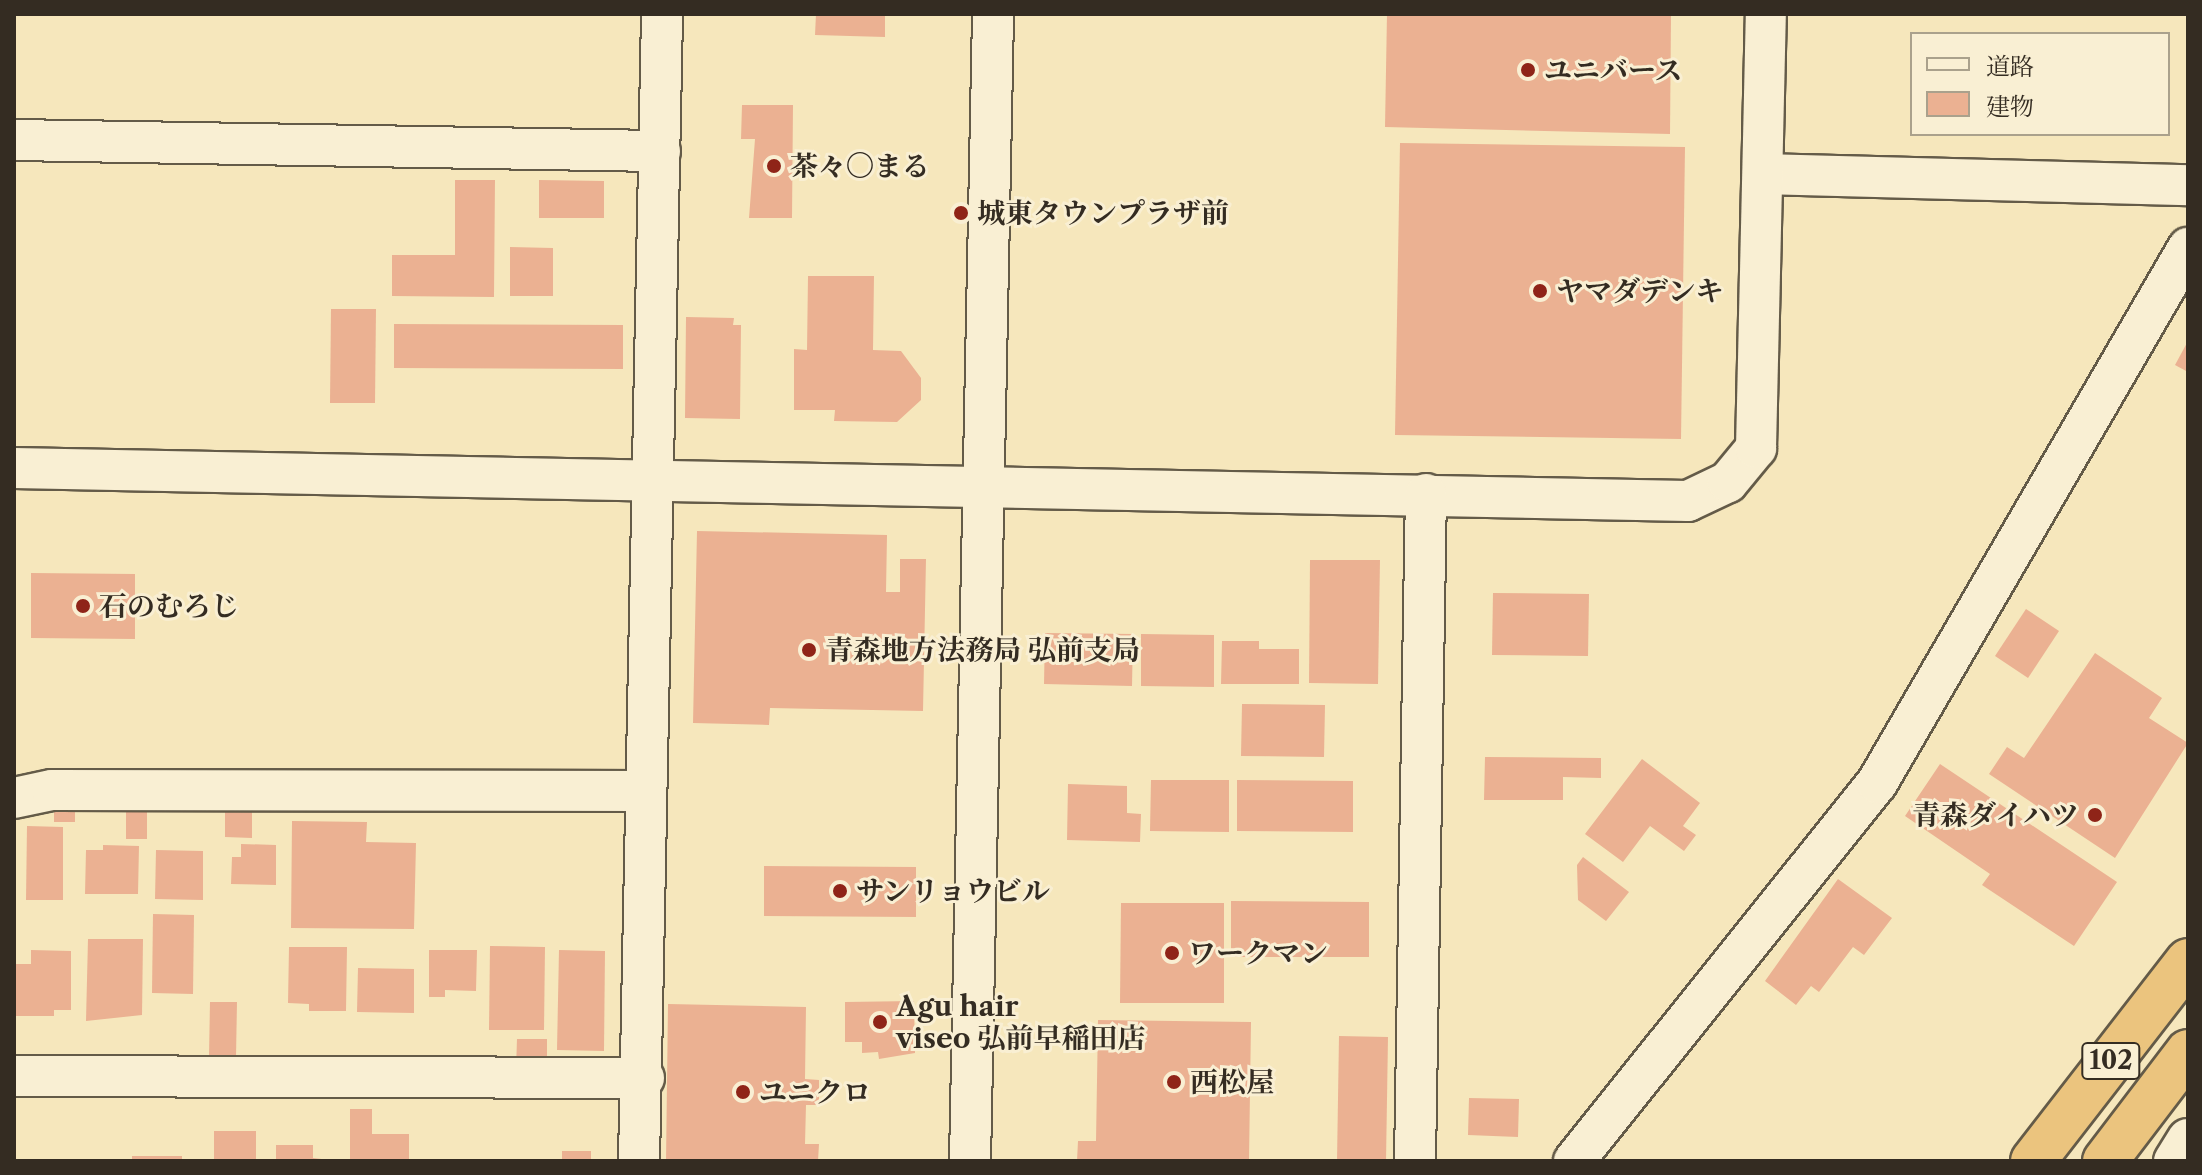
<!DOCTYPE html>
<meta charset="utf-8">
<style>
body{margin:0}
#map{position:relative;width:2202px;height:1175px;overflow:hidden;background:#f6e7bc;font-family:"Libre Caslon Text","Noto Serif JP",serif}
div>[style]{position:absolute}
[style*='--x']{left:calc(var(--x)*1px);top:calc(var(--y)*1px);width:calc(var(--w)*1px);rotate:calc(var(--a)*1deg)}
.building>*{inset:0;background:#ebb192}
.roads{filter:drop-shadow(2px 0 #645b48) drop-shadow(-2px 0 #645b48) drop-shadow(0 2px #645b48) drop-shadow(0 -2px #645b48)}
.minor>*{height:40px;margin:-20px;padding:0 20px;transform-origin:20px;border-radius:20px;background:#f9efd3}
.highway>*{height:44px;margin:-22px;padding:0 22px;transform-origin:22px;border-radius:22px;background:#ebc47e}
.dots>*{width:22px;height:22px;translate:-50% -50%;box-sizing:border-box;border:4px solid #f9efd3;border-radius:50%}
span{translate:-50% -50%;white-space:nowrap;text-align:center;line-height:1.15;-webkit-text-stroke:6px #f9efd3;paint-order:stroke}
.shield-label span{padding:2px 6px;background:#f9efd3;border:2px solid;border-radius:6px;-webkit-text-stroke-width:0}
.shield-label{font-size:26px;color:#342c22;font-weight:700}
.poi-label{font-size:28px;color:#342c22;font-weight:700}
.left{translate:0 -50%;text-align:left}
.right{translate:-100% -50%;text-align:right}
.frame{position:absolute;inset:0;border:16px solid #342c22;pointer-events:none}
.legend{position:absolute;left:1910px;top:32px;width:260px;height:104px;box-sizing:border-box;background:#f9efd3;border:2px solid #aaa18c;margin:0;padding:10px 14px;list-style:none;font-size:24px;color:#342c22}
.legend li{display:flex;align-items:center;gap:16px;height:40px}
.legend b{width:40px;border:2px solid #aaa18c}
</style>
<div id="map">
<div class="building">
<i style="clip-path:polygon(816px 14px,885px 14px,885px 37px,815px 35px)"></i>
<i style="clip-path:polygon(1387px 14px,1671px 14px,1670px 134px,1385px 127px)"></i>
<i style="clip-path:polygon(742px 105px,793px 105px,792px 218px,749px 218px,755px 139px,741px 139px)"></i>
<i style="clip-path:polygon(1400px 143px,1685px 147px,1681px 439px,1395px 435px)"></i>
<i style="clip-path:polygon(455px 180px,495px 180px,494px 297px,392px 296px,392px 255px,455px 255px)"></i>
<i style="clip-path:polygon(539px 180px,604px 181px,604px 218px,539px 218px)"></i>
<i style="clip-path:polygon(510px 247px,553px 248px,553px 296px,510px 296px)"></i>
<i style="clip-path:polygon(808px 276px,874px 276px,873px 350px,901px 351px,921px 378px,921px 400px,897px 422px,834px 421px,835px 410px,794px 410px,794px 349px,807px 350px)"></i>
<i style="clip-path:polygon(331px 309px,376px 309px,375px 403px,330px 403px)"></i>
<i style="clip-path:polygon(686px 317px,734px 318px,733px 325px,741px 325px,740px 419px,685px 418px)"></i>
<i style="clip-path:polygon(394px 324px,623px 325px,623px 369px,394px 368px)"></i>
<i style="clip-path:polygon(2188px 341px,2188px 372px,2175px 365px)"></i>
<i style="clip-path:polygon(697px 531px,887px 535px,886px 592px,900px 592px,900px 559px,926px 559px,923px 711px,770px 708px,769px 725px,693px 723px)"></i>
<i style="clip-path:polygon(1310px 560px,1380px 560px,1378px 684px,1309px 683px)"></i>
<i style="clip-path:polygon(31px 573px,135px 574px,135px 639px,31px 638px)"></i>
<i style="clip-path:polygon(1493px 593px,1589px 594px,1588px 656px,1492px 655px)"></i>
<i style="clip-path:polygon(2026px 609px,2059px 631px,2028px 678px,1995px 656px)"></i>
<i style="clip-path:polygon(1045px 633px,1133px 634px,1132px 686px,1044px 684px)"></i>
<i style="clip-path:polygon(1141px 634px,1214px 635px,1214px 687px,1141px 686px)"></i>
<i style="clip-path:polygon(1222px 641px,1259px 641px,1259px 649px,1299px 649px,1299px 684px,1221px 684px)"></i>
<i style="clip-path:polygon(2095px 653px,2162px 698px,2149px 718px,2188px 743px,2115px 858px,1989px 774px,2007px 747px,2024px 758px)"></i>
<i style="clip-path:polygon(1242px 704px,1325px 705px,1324px 757px,1241px 756px)"></i>
<i style="clip-path:polygon(1485px 757px,1601px 758px,1601px 778px,1563px 777px,1563px 800px,1484px 800px)"></i>
<i style="clip-path:polygon(1642px 759px,1700px 803px,1683px 826px,1696px 835px,1684px 851px,1650px 826px,1623px 862px,1585px 834px)"></i>
<i style="clip-path:polygon(1940px 764px,2117px 882px,2074px 946px,1982px 885px,1990px 874px,1905px 816px)"></i>
<i style="clip-path:polygon(1151px 780px,1229px 780px,1229px 832px,1150px 831px)"></i>
<i style="clip-path:polygon(1237px 780px,1353px 781px,1353px 832px,1237px 831px)"></i>
<i style="clip-path:polygon(1068px 784px,1127px 786px,1127px 813px,1141px 814px,1140px 842px,1067px 840px)"></i>
<i style="clip-path:polygon(54px 808px,75px 809px,75px 822px,54px 822px)"></i>
<i style="clip-path:polygon(126px 810px,147px 810px,147px 839px,126px 839px)"></i>
<i style="clip-path:polygon(225px 810px,252px 810px,252px 838px,225px 837px)"></i>
<i style="clip-path:polygon(292px 821px,367px 822px,366px 842px,416px 843px,414px 929px,291px 928px)"></i>
<i style="clip-path:polygon(27px 826px,63px 827px,63px 900px,26px 900px)"></i>
<i style="clip-path:polygon(241px 844px,276px 845px,276px 885px,231px 884px,232px 857px,241px 857px)"></i>
<i style="clip-path:polygon(103px 845px,139px 846px,138px 894px,85px 894px,86px 850px,103px 850px)"></i>
<i style="clip-path:polygon(156px 850px,203px 851px,203px 900px,155px 899px)"></i>
<i style="clip-path:polygon(1583px 857px,1629px 892px,1606px 921px,1578px 900px,1577px 865px)"></i>
<i style="clip-path:polygon(764px 866px,916px 867px,916px 917px,764px 916px)"></i>
<i style="clip-path:polygon(1838px 879px,1892px 918px,1864px 955px,1853px 947px,1819px 992px,1811px 986px,1796px 1005px,1765px 981px)"></i>
<i style="clip-path:polygon(1231px 901px,1369px 902px,1369px 957px,1231px 957px)"></i>
<i style="clip-path:polygon(1121px 903px,1224px 903px,1224px 1003px,1120px 1003px)"></i>
<i style="clip-path:polygon(153px 914px,194px 915px,193px 994px,152px 993px)"></i>
<i style="clip-path:polygon(88px 939px,143px 939px,142px 1015px,86px 1021px)"></i>
<i style="clip-path:polygon(490px 946px,545px 947px,544px 1030px,489px 1030px)"></i>
<i style="clip-path:polygon(289px 947px,347px 947px,346px 1011px,309px 1011px,309px 1004px,288px 1003px)"></i>
<i style="clip-path:polygon(31px 950px,71px 951px,71px 1010px,54px 1010px,54px 1016px,14px 1016px,14px 964px,31px 964px)"></i>
<i style="clip-path:polygon(429px 950px,477px 950px,476px 991px,445px 990px,445px 997px,429px 997px)"></i>
<i style="clip-path:polygon(559px 950px,605px 951px,604px 1051px,557px 1050px)"></i>
<i style="clip-path:polygon(358px 968px,414px 969px,414px 1013px,357px 1012px)"></i>
<i style="clip-path:polygon(914px 1001px,915px 1053px,879px 1059px,878px 1052px,862px 1053px,862px 1042px,845px 1042px,845px 1002px)"></i>
<i style="clip-path:polygon(210px 1002px,237px 1002px,236px 1057px,209px 1057px)"></i>
<i style="clip-path:polygon(668px 1004px,806px 1007px,805px 1079px,819px 1080px,819px 1105px,806px 1105px,805px 1144px,819px 1144px,818px 1161px,666px 1161px)"></i>
<i style="clip-path:polygon(1098px 1020px,1251px 1022px,1249px 1161px,1077px 1161px,1078px 1141px,1096px 1141px)"></i>
<i style="clip-path:polygon(1339px 1036px,1388px 1037px,1386px 1161px,1337px 1161px)"></i>
<i style="clip-path:polygon(517px 1039px,547px 1039px,547px 1070px,516px 1069px)"></i>
<i style="clip-path:polygon(1469px 1098px,1519px 1099px,1518px 1137px,1468px 1135px)"></i>
<i style="clip-path:polygon(350px 1109px,372px 1109px,372px 1134px,409px 1134px,409px 1161px,350px 1161px)"></i>
<i style="clip-path:polygon(214px 1131px,256px 1131px,256px 1161px,214px 1161px)"></i>
<i style="clip-path:polygon(276px 1145px,313px 1145px,313px 1158px,339px 1161px,276px 1161px)"></i>
<i style="clip-path:polygon(562px 1151px,591px 1151px,591px 1161px,562px 1161px)"></i>
<i style="clip-path:polygon(132px 1156px,182px 1156px,182px 1161px,132px 1161px)"></i>
</div>
<div class="roads">
<div class="minor">
<i style="--x:14;--y:140;--w:646;--a:0.98"></i>
<i style="--x:1763;--y:174;--w:425;--a:1.5"></i>
<i style="--x:14;--y:468;--w:1674;--a:1.13"></i>
<i style="--x:1688;--y:501;--w:44;--a:-25.4"></i>
<i style="--x:1728;--y:482;--w:44;--a:-50.5"></i>
<i style="--x:1756;--y:448;--w:434;--a:-88.7"></i>
<i style="--x:14;--y:798;--w:39;--a:-12"></i>
<i style="--x:52;--y:790;--w:591;--a:0.1"></i>
<i style="--x:14;--y:1076;--w:630;--a:0.18"></i>
<i style="--x:639;--y:1161;--w:1147;--a:-88.85"></i>
<i style="--x:970;--y:1161;--w:1147;--a:-88.85"></i>
<i style="--x:1415;--y:1161;--w:667;--a:-89.06"></i>
<i style="--x:1574;--y:1161;--w:484;--a:-51.3"></i>
<i style="--x:1877;--y:783;--w:619;--a:-59.83"></i>
<i style="--x:2174;--y:1161;--w:26;--a:-58"></i>
</div>
<div class="highway">
<i style="--x:2033;--y:1161;--w:253;--a:-52.2"></i>
<i style="--x:2105;--y:1161;--w:137;--a:-52.7"></i>
</div>
</div>
<div class="dots">
<i style="left:1528px;top:70px;background:#8f2418"></i>
<i style="left:774px;top:166px;background:#8f2418"></i>
<i style="left:961px;top:213px;background:#8f2418"></i>
<i style="left:1540px;top:291px;background:#8f2418"></i>
<i style="left:83px;top:606px;background:#8f2418"></i>
<i style="left:809px;top:650px;background:#8f2418"></i>
<i style="left:2095px;top:815px;background:#8f2418"></i>
<i style="left:840px;top:891px;background:#8f2418"></i>
<i style="left:1172px;top:953px;background:#8f2418"></i>
<i style="left:880px;top:1022px;background:#8f2418"></i>
<i style="left:1174px;top:1082px;background:#8f2418"></i>
<i style="left:743px;top:1092px;background:#8f2418"></i>
</div>
<div class="shield-label">
<span style="left:2111px;top:1061px">102</span>
</div>
<div class="poi-label">
<span class="left" style="left:1544px;top:70px">ユニバース</span>
<span class="left" style="left:790px;top:166px">茶々〇まる</span>
<span class="left" style="left:977px;top:213px">城東タウンプラザ前</span>
<span class="left" style="left:1556px;top:291px">ヤマダデンキ</span>
<span class="left" style="left:99px;top:606px">石のむろじ</span>
<span class="left" style="left:825px;top:650px">青森地方法務局 弘前支局</span>
<span class="right" style="left:2079px;top:815px">青森ダイハツ</span>
<span class="left" style="left:856px;top:891px">サンリョウビル</span>
<span class="left" style="left:1188px;top:953px">ワークマン</span>
<span class="left" style="left:896px;top:1022px">Agu hair<br>viseo 弘前早稲田店</span>
<span class="left" style="left:1190px;top:1082px">西松屋</span>
<span class="left" style="left:759px;top:1092px">ユニクロ</span>
</div>
<div class="frame"></div>
<ul class="legend">
<li><b style="height:10px;background:#f9efd3"></b>道路</li>
<li><b style="height:22px;background:#ebb192"></b>建物</li>
</ul>
</div>
